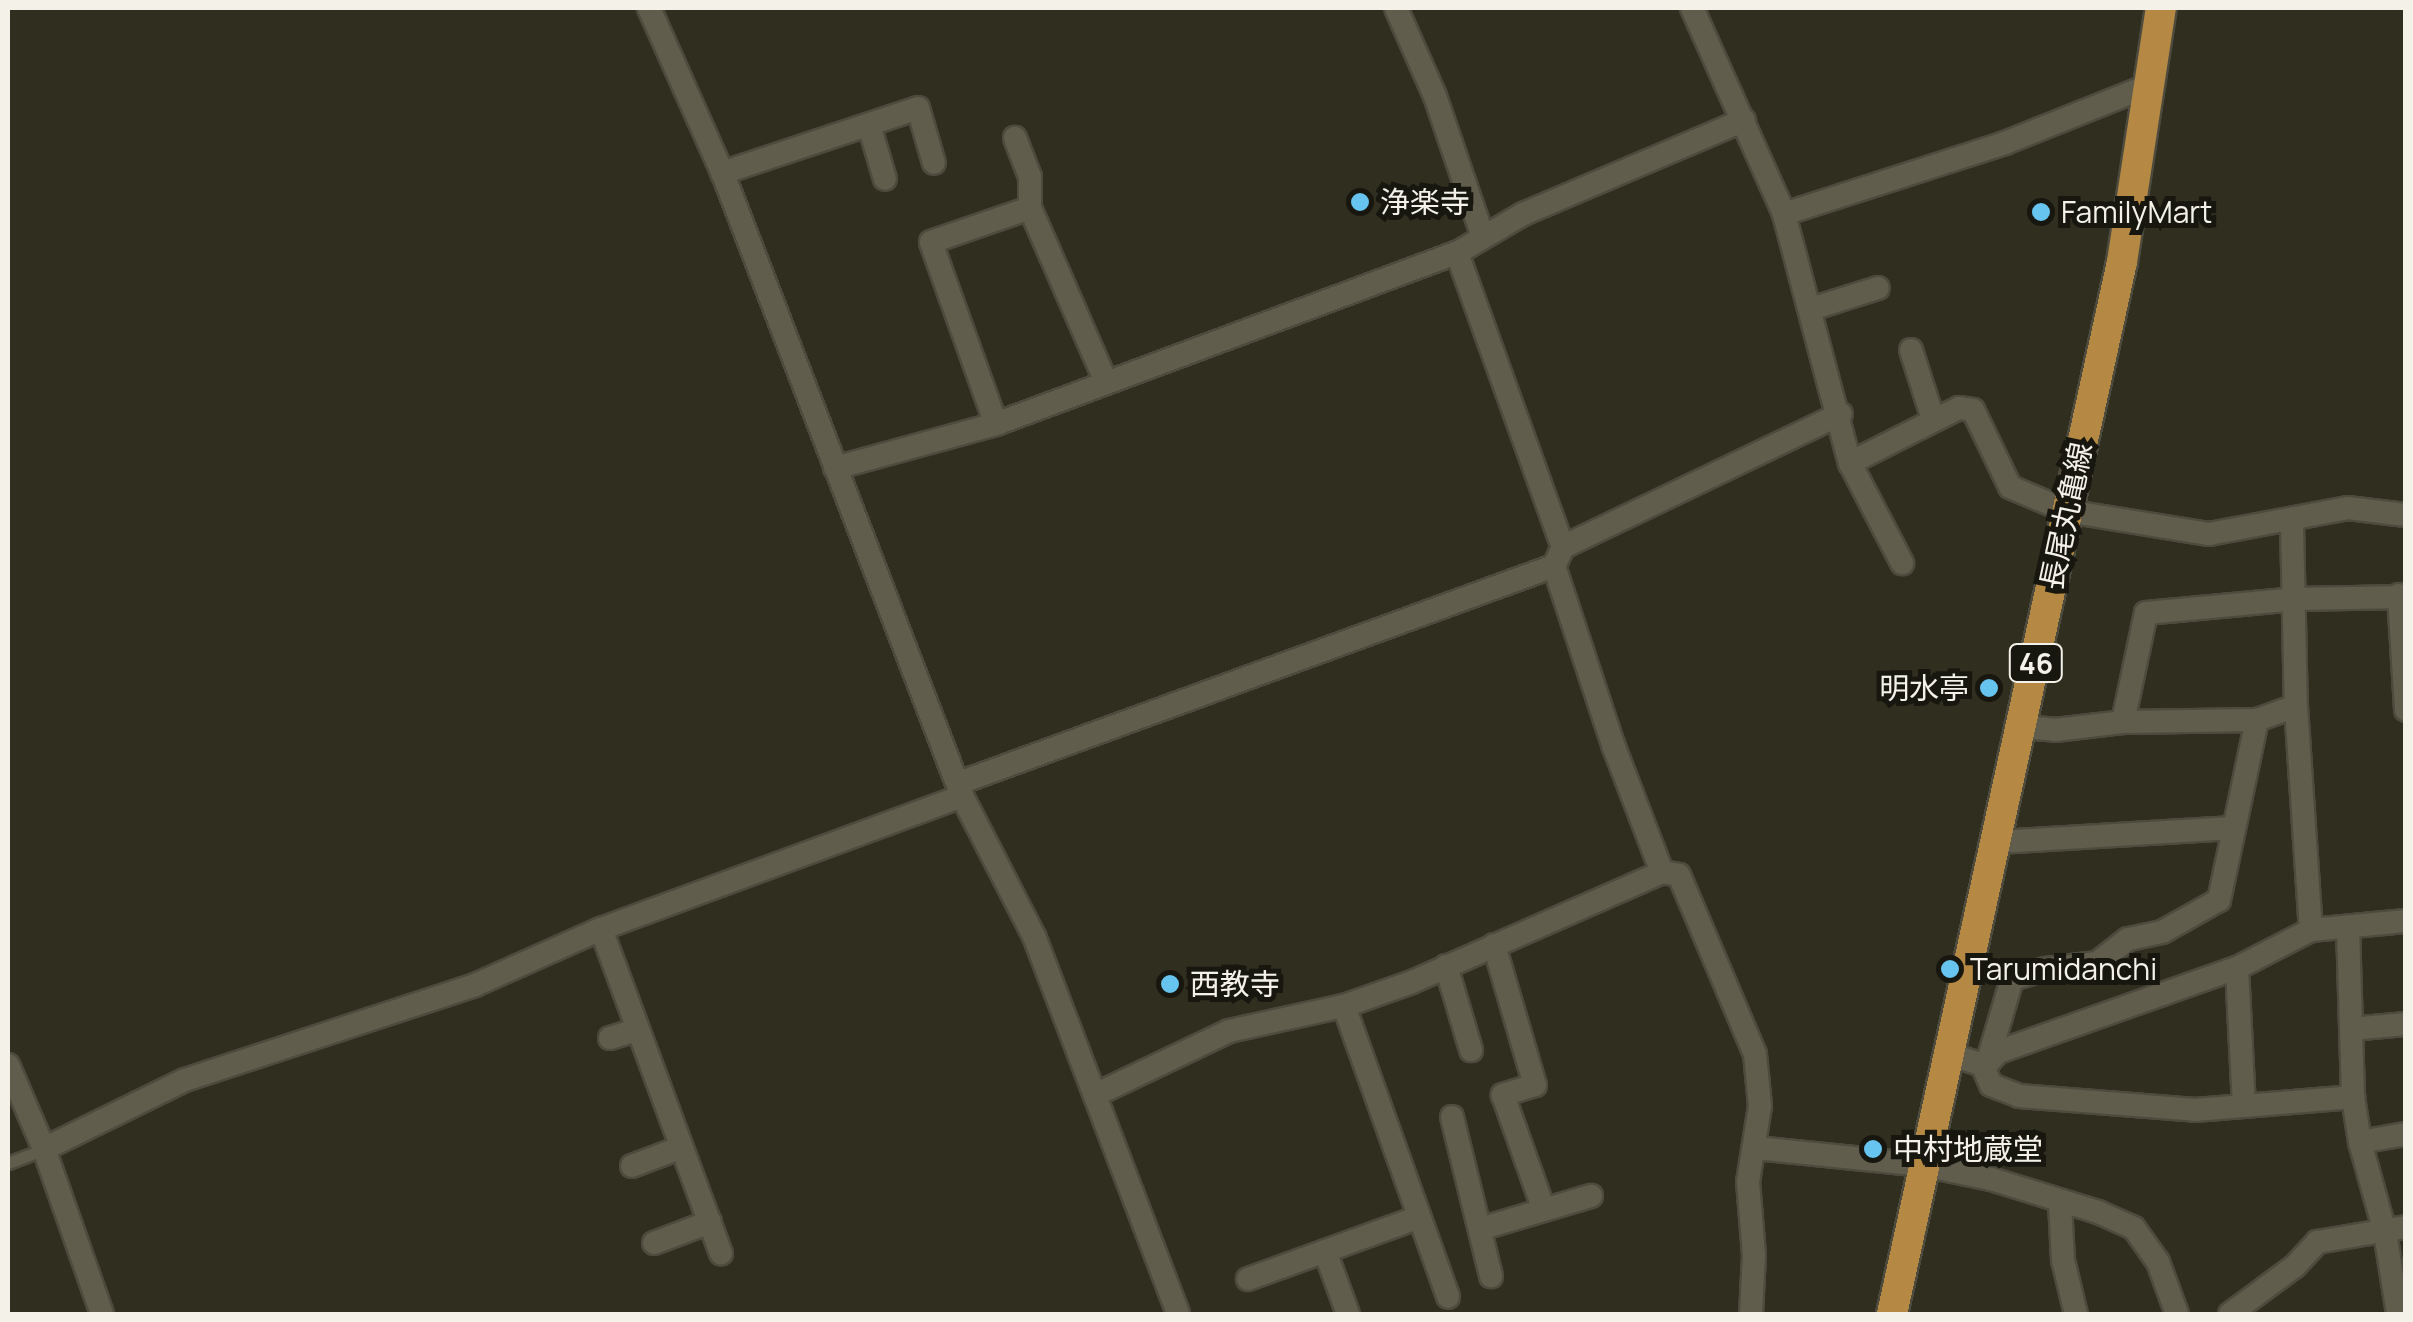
<!DOCTYPE html>
<meta charset="utf-8">
<style>
body{margin:0}
#map{position:relative;width:2413px;height:1322px;overflow:hidden;background:#302e1f;font-family:Manrope,"Noto Sans JP",sans-serif}
div>[style]{position:absolute}
[style*='--x']{left:calc(var(--x)*1px);top:calc(var(--y)*1px);width:calc(var(--w)*1px);rotate:calc(var(--a)*1deg)}
.roads{filter:drop-shadow(2px 0 #4d4b3e) drop-shadow(-2px 0 #4d4b3e) drop-shadow(0 2px #4d4b3e) drop-shadow(0 -2px #4d4b3e)}
.lane>*{height:11px;margin:-5.5px;padding:0 5.5px;transform-origin:5.5px;border-radius:5.5px;background:#605d4d}
.street>*{height:22px;margin:-11px;padding:0 11px;transform-origin:11px;border-radius:11px;background:#605d4d}
.primary>*{height:30px;margin:-15px;padding:0 15px;transform-origin:15px;border-radius:15px;background:#b58943}
.dots>*{width:28px;height:28px;translate:-50% -50%;box-sizing:border-box;border:5px solid #17160f;border-radius:50%}
span{translate:-50% -50%;white-space:nowrap;text-align:center;line-height:1.15;-webkit-text-stroke:10px #17160f;paint-order:stroke}
.shield-label span{padding:2px 8px;background:#17160f;border:2px solid;border-radius:8px;-webkit-text-stroke-width:0}
.shield-label{font-size:28px;color:#f3f1e8;font-weight:700}
.poi-label{font-size:30px;color:#f3f1e8}
.left{translate:0 -50%;text-align:left}
.right{translate:-100% -50%;text-align:right}
.street-label{font-size:30px;color:#f3f1e8}
.frame{position:absolute;inset:0;border:10px solid #f3f1e8;pointer-events:none}
</style>
<div id="map">
<div class="roads">
<div class="lane">
<i style="--x:8;--y:1163;--w:39;--a:-21"></i>
</div>
<div class="street">
<i style="--x:649;--y:8;--w:187;--a:66"></i>
<i style="--x:725;--y:179;--w:661;--a:68.99"></i>
<i style="--x:962;--y:796;--w:157;--a:62.8"></i>
<i style="--x:1034;--y:936;--w:404;--a:69.1"></i>
<i style="--x:1396;--y:8;--w:96;--a:66.1"></i>
<i style="--x:1435;--y:96;--w:149;--a:71.2"></i>
<i style="--x:1692;--y:8;--w:226;--a:65.9"></i>
<i style="--x:1784;--y:214;--w:258;--a:75.2"></i>
<i style="--x:1850;--y:463;--w:113;--a:62.5"></i>
<i style="--x:869;--y:125;--w:56;--a:73.5"></i>
<i style="--x:722;--y:173;--w:206;--a:-18.3"></i>
<i style="--x:918;--y:108;--w:57;--a:73.8"></i>
<i style="--x:1030;--y:208;--w:190;--a:66.4"></i>
<i style="--x:1784;--y:214;--w:232;--a:-17.8"></i>
<i style="--x:2005;--y:143;--w:156;--a:-21.8"></i>
<i style="--x:1457;--y:253;--w:313;--a:70.2"></i>
<i style="--x:1563;--y:547;--w:21;--a:115"></i>
<i style="--x:1554;--y:566;--w:191;--a:71.7"></i>
<i style="--x:1614;--y:747;--w:134;--a:69"></i>
<i style="--x:1811;--y:309;--w:70;--a:-17.4"></i>
<i style="--x:1911;--y:350;--w:72;--a:72.3"></i>
<i style="--x:996;--y:424;--w:193;--a:-109.7"></i>
<i style="--x:931;--y:242;--w:105;--a:-19"></i>
<i style="--x:1030;--y:208;--w:31;--a:-90"></i>
<i style="--x:1030;--y:177;--w:42;--a:-111"></i>
<i style="--x:1850;--y:463;--w:122;--a:-26.8"></i>
<i style="--x:1959;--y:408;--w:14;--a:8"></i>
<i style="--x:1973;--y:410;--w:85;--a:64.3"></i>
<i style="--x:2010;--y:487;--w:62;--a:22.8"></i>
<i style="--x:2067;--y:511;--w:144;--a:9.2"></i>
<i style="--x:2209;--y:534;--w:141;--a:-10.6"></i>
<i style="--x:2348;--y:508;--w:58;--a:6.9"></i>
<i style="--x:835;--y:468;--w:167;--a:-15.3"></i>
<i style="--x:996;--y:424;--w:492;--a:-20.4"></i>
<i style="--x:1457;--y:253;--w:77;--a:-30.6"></i>
<i style="--x:1523;--y:214;--w:240;--a:-23"></i>
<i style="--x:2292;--y:522;--w:184;--a:88.8"></i>
<i style="--x:2296;--y:706;--w:225;--a:86.2"></i>
<i style="--x:1563;--y:547;--w:308;--a:-25.6"></i>
<i style="--x:2399;--y:595;--w:115;--a:86.5"></i>
<i style="--x:2257;--y:720;--w:184;--a:101.9"></i>
<i style="--x:2219;--y:900;--w:65;--a:150.7"></i>
<i style="--x:2162;--y:932;--w:35;--a:168"></i>
<i style="--x:2128;--y:939;--w:39;--a:142"></i>
<i style="--x:2097;--y:963;--w:52;--a:173.4"></i>
<i style="--x:2045;--y:969;--w:34;--a:163"></i>
<i style="--x:2012;--y:979;--w:96;--a:106.4"></i>
<i style="--x:1985;--y:1071;--w:15;--a:67"></i>
<i style="--x:1991;--y:1085;--w:30;--a:21"></i>
<i style="--x:2019;--y:1096;--w:177;--a:4.5"></i>
<i style="--x:2195;--y:1110;--w:159;--a:-4.7"></i>
<i style="--x:2123;--y:722;--w:111;--a:-78.1"></i>
<i style="--x:2146;--y:613;--w:151;--a:-5.3"></i>
<i style="--x:2296;--y:599;--w:110;--a:-1"></i>
<i style="--x:2023;--y:727;--w:32;--a:5"></i>
<i style="--x:2055;--y:730;--w:68;--a:-6.7"></i>
<i style="--x:2123;--y:722;--w:134;--a:-0.9"></i>
<i style="--x:2257;--y:720;--w:41;--a:-19.7"></i>
<i style="--x:959;--y:783;--w:633;--a:-20.04"></i>
<i style="--x:1997;--y:842;--w:234;--a:-3.4"></i>
<i style="--x:2348;--y:927;--w:170;--a:88.3"></i>
<i style="--x:2353;--y:1097;--w:46;--a:81.2"></i>
<i style="--x:2360;--y:1142;--w:93;--a:74.5"></i>
<i style="--x:2385;--y:1232;--w:83;--a:81"></i>
<i style="--x:601;--y:929;--w:346;--a:69.7"></i>
<i style="--x:1494;--y:945;--w:146;--a:73.7"></i>
<i style="--x:1535;--y:1085;--w:34;--a:163"></i>
<i style="--x:1503;--y:1095;--w:122;--a:70.4"></i>
<i style="--x:1446;--y:966;--w:88;--a:73.4"></i>
<i style="--x:2237;--y:968;--w:138;--a:87.1"></i>
<i style="--x:1344;--y:1006;--w:309;--a:70.3"></i>
<i style="--x:2351;--y:1029;--w:55;--a:-5.2"></i>
<i style="--x:610;--y:1038;--w:27;--a:-17"></i>
<i style="--x:1949;--y:1054;--w:38;--a:18"></i>
<i style="--x:1985;--y:1066;--w:19;--a:-47"></i>
<i style="--x:1998;--y:1052;--w:253;--a:-19.4"></i>
<i style="--x:2237;--y:968;--w:83;--a:-27.2"></i>
<i style="--x:2311;--y:930;--w:95;--a:-5.4"></i>
<i style="--x:8;--y:1065;--w:91;--a:66.8"></i>
<i style="--x:44;--y:1149;--w:175;--a:70.6"></i>
<i style="--x:1095;--y:1095;--w:148;--a:-25.5"></i>
<i style="--x:1229;--y:1031;--w:118;--a:-12.3"></i>
<i style="--x:1344;--y:1006;--w:72;--a:-19.4"></i>
<i style="--x:1412;--y:982;--w:273;--a:-23.7"></i>
<i style="--x:1662;--y:872;--w:17;--a:10"></i>
<i style="--x:1679;--y:875;--w:194;--a:67"></i>
<i style="--x:1755;--y:1054;--w:52;--a:84.5"></i>
<i style="--x:1760;--y:1106;--w:77;--a:99"></i>
<i style="--x:1748;--y:1182;--w:73;--a:85.3"></i>
<i style="--x:1754;--y:1255;--w:59;--a:92.9"></i>
<i style="--x:1452;--y:1117;--w:164;--a:76.2"></i>
<i style="--x:2360;--y:1142;--w:47;--a:-9.9"></i>
<i style="--x:1756;--y:1148;--w:168;--a:5.8"></i>
<i style="--x:1923;--y:1165;--w:69;--a:11.6"></i>
<i style="--x:1991;--y:1179;--w:112;--a:17.1"></i>
<i style="--x:2098;--y:1212;--w:39;--a:24"></i>
<i style="--x:2134;--y:1228;--w:42;--a:54.8"></i>
<i style="--x:2158;--y:1262;--w:55;--a:69.9"></i>
<i style="--x:44;--y:1149;--w:157;--a:-26.1"></i>
<i style="--x:185;--y:1080;--w:305;--a:-18.1"></i>
<i style="--x:475;--y:985;--w:138;--a:-24"></i>
<i style="--x:601;--y:929;--w:385;--a:-20.2"></i>
<i style="--x:632;--y:1166;--w:53;--a:-20.8"></i>
<i style="--x:2060;--y:1203;--w:57;--a:87"></i>
<i style="--x:2063;--y:1260;--w:56;--a:76.5"></i>
<i style="--x:1480;--y:1229;--w:116;--a:-16.6"></i>
<i style="--x:654;--y:1243;--w:60;--a:-20.6"></i>
<i style="--x:1325;--y:1251;--w:67;--a:69.9"></i>
<i style="--x:1248;--y:1279;--w:182;--a:-19.9"></i>
<i style="--x:2230;--y:1314;--w:81;--a:-36.4"></i>
<i style="--x:2295;--y:1266;--w:33;--a:-47"></i>
<i style="--x:2317;--y:1242;--w:90;--a:-9.6"></i>
</div>
<div class="primary">
<i style="--x:1892;--y:1314;--w:1077;--a:-77.67"></i>
<i style="--x:2122;--y:262;--w:257;--a:-81.3"></i>
</div>
</div>
<div class="dots">
<i style="left:1360px;top:202px;background:#66c4ef"></i>
<i style="left:2041px;top:212px;background:#66c4ef"></i>
<i style="left:1989px;top:688px;background:#66c4ef"></i>
<i style="left:1950px;top:969px;background:#66c4ef"></i>
<i style="left:1170px;top:984px;background:#66c4ef"></i>
<i style="left:1873px;top:1149px;background:#66c4ef"></i>
</div>
<div class="shield-label">
<span style="left:2036px;top:663px">46</span>
</div>
<div class="poi-label">
<span class="left" style="left:1380px;top:202px">浄楽寺</span>
<span class="left" style="left:2061px;top:212px">FamilyMart</span>
<span class="right" style="left:1969px;top:688px">明水亭</span>
<span class="left" style="left:1970px;top:969px">Tarumidanchi</span>
<span class="left" style="left:1190px;top:984px">西教寺</span>
<span class="left" style="left:1893px;top:1149px">中村地蔵堂</span>
</div>
<div class="street-label">
<span style="left:2066px;top:516px;rotate:-78deg">長尾丸亀線</span>
</div>
<div class="frame"></div>
</div>
